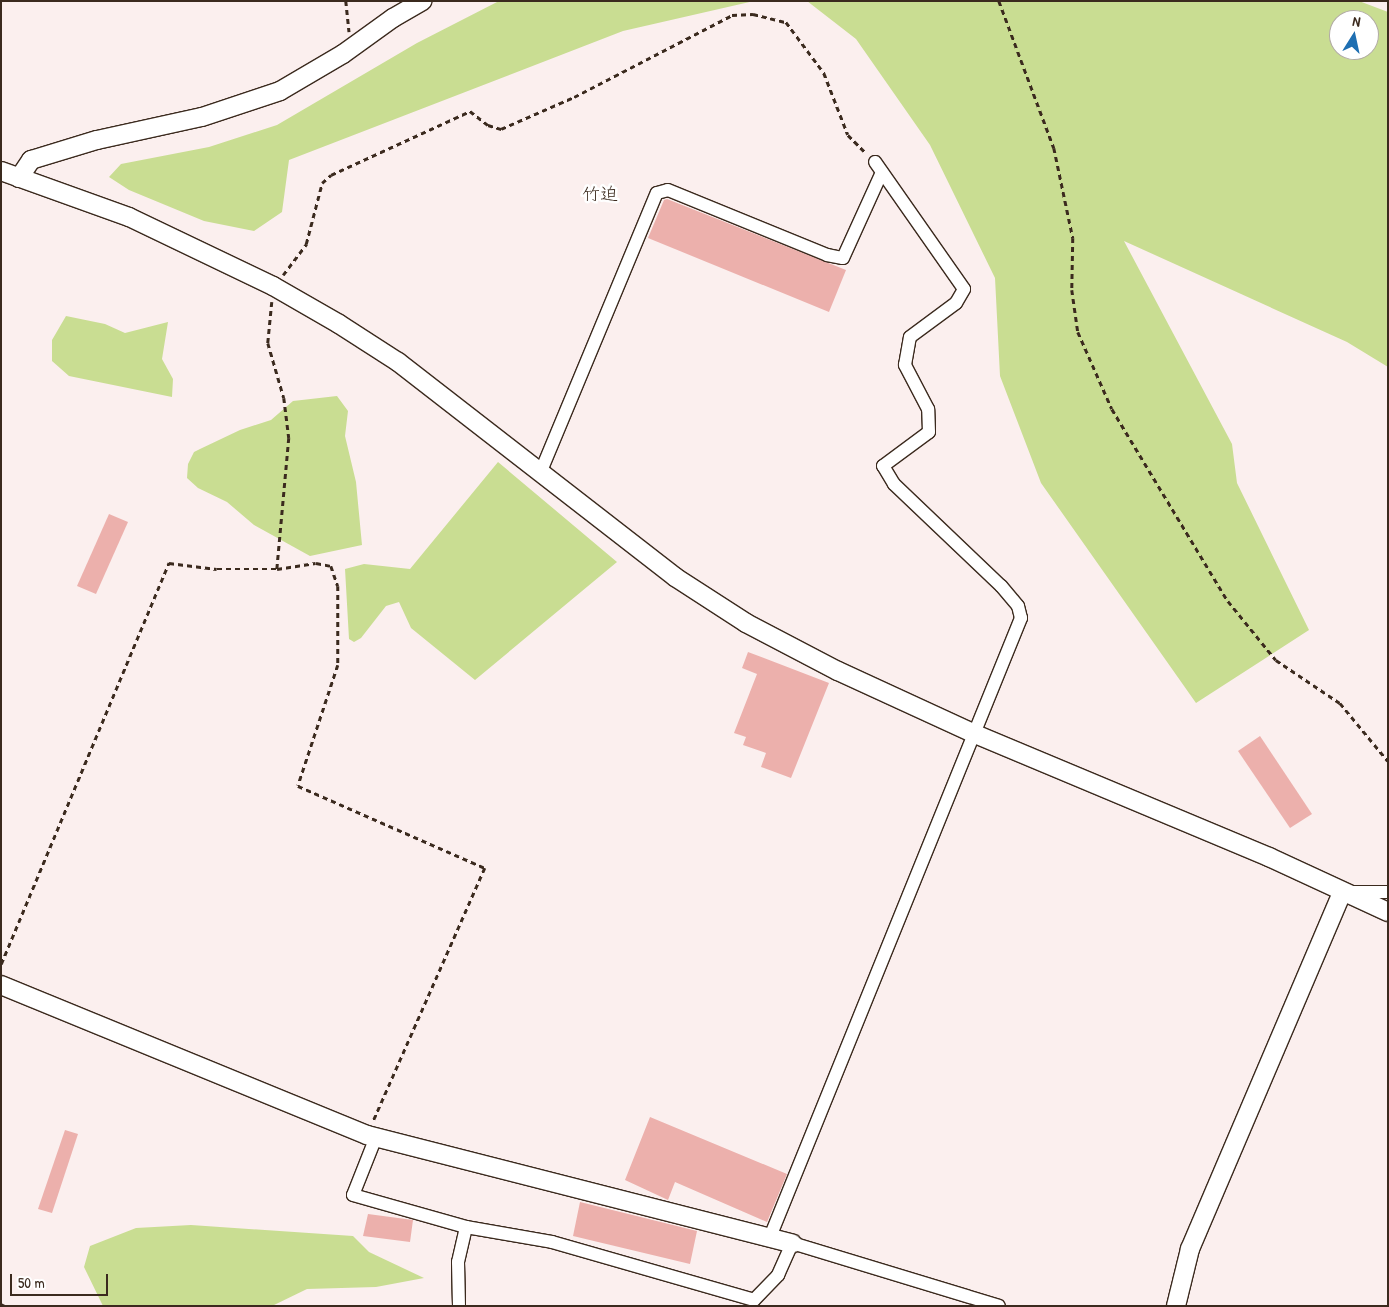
<!DOCTYPE html>
<meta charset="utf-8">
<style>
body{margin:0}
#map{position:relative;width:1389px;height:1307px;overflow:hidden;background:#fbefee;font-family:"Patrick Hand","Klee One",sans-serif}
div>[style]{position:absolute}
[style*='--x']{left:calc(var(--x)*1px);top:calc(var(--y)*1px);width:calc(var(--w)*1px);rotate:calc(var(--a)*1deg)}
.green>*{inset:0;background:#c9dd92}
.building>*{inset:0;background:#ecb0ac}
.path>*{height:2.5px;margin-top:-1.25px;transform-origin:0;background:repeating-linear-gradient(90deg,#3b2a1e 0 5px,transparent 0 9px)}
.roads{filter:drop-shadow(1px 0 #3b2a1e) drop-shadow(-1px 0 #3b2a1e) drop-shadow(0 1px #3b2a1e) drop-shadow(0 -1px #3b2a1e)}
.street>*{height:12px;margin:-6px;padding:0 6px;transform-origin:6px;border-radius:6px;background:#fff}
.secondary>*{height:18px;margin:-9px;padding:0 9px;transform-origin:9px;border-radius:9px;background:#fff}
span{translate:-50% -50%;white-space:nowrap;text-align:center;line-height:1.15;-webkit-text-stroke:5px #fff;paint-order:stroke}
.quarter-label{font-size:18px;color:#3b2a1e}
.frame{position:absolute;inset:0;border:2px solid #3b2a1e;pointer-events:none}
.north{position:absolute;left:1329px;top:10px;width:50px;height:50px;box-sizing:border-box;background:#fff;border:1px solid #b1aaa5;border-radius:50%;rotate:10deg;font-size:14px;font-weight:700;line-height:20px;text-align:center;color:#3b2a1e}
.north::after{content:'';display:block;margin:auto;width:18px;height:22px;background:#1f6fb2;clip-path:polygon(50% 0,100% 100%,50% 72%,0 100%)}
.scale{position:absolute;left:10px;top:1274px;width:98px;height:22px;box-sizing:border-box;border:2px solid #3b2a1e;border-top:0;padding-left:6px;font-size:15px;line-height:18px;white-space:nowrap;color:#3b2a1e;-webkit-text-stroke:4px #fff;paint-order:stroke}
</style>
<div id="map">
<div class="green">
<i style="clip-path:polygon(499px 1px,754px 1px,623px 31px,289px 160px,282px 212px,254px 231px,204px 221px,129px 190px,109px 177px,121px 164px,209px 147px,277px 125px,417px 43px)"></i>
<i style="clip-path:polygon(evenodd,807px 1px,1359px 1px,1388px 12px,1388px 367px,1347px 342px,1124px 241px,1232px 444px,1237px 483px,1309px 630px,1196px 703px,1041px 483px,1000px 376px,995px 278px,930px 145px,856px 39px,807px 1px,1339px 20px,1369px 20px,1369px 50px,1339px 50px,1339px 20px)"></i>
<i style="clip-path:polygon(66px 316px,105px 324px,125px 333px,168px 322px,162px 359px,173px 379px,172px 397px,69px 376px,52px 361px,52px 340px)"></i>
<i style="clip-path:polygon(337px 396px,348px 411px,345px 436px,356px 482px,362px 545px,310px 556px,254px 525px,227px 502px,198px 488px,187px 478px,188px 464px,194px 452px,200px 449px,240px 430px,271px 420px,293px 401px)"></i>
<i style="clip-path:polygon(498px 462px,617px 562px,475px 680px,411px 628px,399px 602px,386px 606px,361px 638px,354px 642px,349px 639px,345px 569px,364px 564px,410px 569px)"></i>
<i style="clip-path:polygon(191px 1225px,353px 1236px,369px 1252px,424px 1278px,376px 1287px,307px 1289px,272px 1306px,103px 1306px,84px 1267px,90px 1246px,136px 1228px)"></i>
</div>
<div class="building">
<i style="clip-path:polygon(667px 199px,846px 270px,829px 312px,648px 238px,664px 200px)"></i>
<i style="clip-path:polygon(109px 514px,128px 522px,96px 594px,77px 586px)"></i>
<i style="clip-path:polygon(748px 652px,829px 683px,791px 778px,761px 767px,766px 753px,743px 745px,746px 737px,734px 733px,757px 674px,742px 668px)"></i>
<i style="clip-path:polygon(1260px 736px,1312px 814px,1290px 828px,1238px 751px)"></i>
<i style="clip-path:polygon(650px 1117px,787px 1174px,767px 1222px,675px 1182px,668px 1200px,625px 1180px)"></i>
<i style="clip-path:polygon(65px 1130px,78px 1134px,52px 1213px,38px 1209px)"></i>
<i style="clip-path:polygon(580px 1202px,697px 1231px,690px 1264px,573px 1236px)"></i>
<i style="clip-path:polygon(368px 1214px,413px 1220px,410px 1242px,363px 1236px)"></i>
</div>
<div class="path">
<i style="--x:346;--y:1;--w:31;--a:84"></i>
<i style="--x:999;--y:1;--w:157;--a:69.5"></i>
<i style="--x:1054;--y:148;--w:92;--a:78.1"></i>
<i style="--x:1073;--y:238;--w:52;--a:91.1"></i>
<i style="--x:1072;--y:290;--w:42;--a:81.9"></i>
<i style="--x:1078;--y:332;--w:84;--a:66.2"></i>
<i style="--x:1112;--y:409;--w:224;--a:58.9"></i>
<i style="--x:1228;--y:601;--w:76;--a:50.9"></i>
<i style="--x:1276;--y:660;--w:77;--a:33.9"></i>
<i style="--x:1340;--y:703;--w:75;--a:50.4"></i>
<i style="--x:283;--y:275;--w:39;--a:-53"></i>
<i style="--x:306;--y:244;--w:63;--a:-75.3"></i>
<i style="--x:322;--y:183;--w:12;--a:-42"></i>
<i style="--x:331;--y:175;--w:153;--a:-24.7"></i>
<i style="--x:470;--y:111;--w:23;--a:38"></i>
<i style="--x:488;--y:125;--w:14;--a:17"></i>
<i style="--x:501;--y:129;--w:80;--a:-23.7"></i>
<i style="--x:574;--y:97;--w:178;--a:-27.4"></i>
<i style="--x:732;--y:15;--w:21;--a:-3"></i>
<i style="--x:753;--y:14;--w:34;--a:14"></i>
<i style="--x:786;--y:22;--w:64;--a:53.3"></i>
<i style="--x:824;--y:73;--w:66;--a:68.8"></i>
<i style="--x:848;--y:135;--w:25;--a:45"></i>
<i style="--x:272;--y:302;--w:41;--a:95.6"></i>
<i style="--x:268;--y:343;--w:57;--a:73.8"></i>
<i style="--x:284;--y:398;--w:40;--a:82.9"></i>
<i style="--x:289;--y:438;--w:132;--a:95.2"></i>
<i style="--x:1;--y:964;--w:435;--a:-67.3"></i>
<i style="--x:169;--y:563;--w:48;--a:7.1"></i>
<i style="--x:217;--y:569;--w:60;--a:0"></i>
<i style="--x:277;--y:569;--w:39;--a:-9"></i>
<i style="--x:316;--y:563;--w:15;--a:11"></i>
<i style="--x:331;--y:566;--w:21;--a:71"></i>
<i style="--x:338;--y:586;--w:79;--a:90"></i>
<i style="--x:338;--y:665;--w:127;--a:108.3"></i>
<i style="--x:298;--y:786;--w:204;--a:23.7"></i>
<i style="--x:485;--y:868;--w:278;--a:113.8"></i>
<i style="--x:1;--y:1304;--w:4;--a:27"></i>
</div>
<div class="roads">
<div class="street">
<i style="--x:541;--y:471;--w:301;--a:-67.4"></i>
<i style="--x:657;--y:193;--w:11;--a:-15"></i>
<i style="--x:668;--y:190;--w:172;--a:22.2"></i>
<i style="--x:827;--y:255;--w:16;--a:11"></i>
<i style="--x:843;--y:258;--w:94;--a:-65.6"></i>
<i style="--x:1350;--y:892;--w:38;--a:0"></i>
<i style="--x:376;--y:1137;--w:62;--a:111.6"></i>
<i style="--x:353;--y:1195;--w:117;--a:15.8"></i>
<i style="--x:770;--y:1237;--w:668;--a:-67.93"></i>
<i style="--x:1021;--y:618;--w:12;--a:-104"></i>
<i style="--x:1018;--y:606;--w:26;--a:-130"></i>
<i style="--x:1001;--y:586;--w:148;--a:-136.4"></i>
<i style="--x:894;--y:484;--w:21;--a:-121"></i>
<i style="--x:883;--y:466;--w:57;--a:-36.5"></i>
<i style="--x:929;--y:432;--w:23;--a:-92"></i>
<i style="--x:928;--y:409;--w:50;--a:-117.6"></i>
<i style="--x:905;--y:365;--w:28;--a:-80"></i>
<i style="--x:910;--y:337;--w:57;--a:-36.5"></i>
<i style="--x:956;--y:303;--w:16;--a:-60"></i>
<i style="--x:964;--y:289;--w:155;--a:-125"></i>
<i style="--x:459;--y:1306;--w:44;--a:-91.3"></i>
<i style="--x:458;--y:1262;--w:36;--a:-77"></i>
<i style="--x:466;--y:1227;--w:87;--a:9.9"></i>
<i style="--x:552;--y:1242;--w:210;--a:16"></i>
<i style="--x:754;--y:1300;--w:35;--a:-46"></i>
<i style="--x:778;--y:1275;--w:35;--a:-66"></i>
<i style="--x:792;--y:1243;--w:216;--a:16.9"></i>
</div>
<div class="secondary">
<i style="--x:1;--y:171;--w:136;--a:19.8"></i>
<i style="--x:129;--y:217;--w:160;--a:25.6"></i>
<i style="--x:273;--y:286;--w:76;--a:29.9"></i>
<i style="--x:339;--y:324;--w:70;--a:32.8"></i>
<i style="--x:398;--y:362;--w:351;--a:37.8"></i>
<i style="--x:675;--y:577;--w:85;--a:32.9"></i>
<i style="--x:746;--y:623;--w:104;--a:27.6"></i>
<i style="--x:838;--y:671;--w:151;--a:24.7"></i>
<i style="--x:975;--y:734;--w:319;--a:22.7"></i>
<i style="--x:1269;--y:857;--w:131;--a:24.8"></i>
<i style="--x:19;--y:178;--w:22;--a:-56"></i>
<i style="--x:31;--y:160;--w:69;--a:-16.9"></i>
<i style="--x:97;--y:140;--w:107;--a:-12.4"></i>
<i style="--x:202;--y:117;--w:82;--a:-18.4"></i>
<i style="--x:280;--y:91;--w:73;--a:-30.4"></i>
<i style="--x:343;--y:54;--w:62;--a:-35.8"></i>
<i style="--x:393;--y:18;--w:34;--a:-30"></i>
<i style="--x:1;--y:985;--w:396;--a:22.3"></i>
<i style="--x:367;--y:1135;--w:439;--a:14.3"></i>
<i style="--x:1176;--y:1306;--w:59;--a:-76.2"></i>
<i style="--x:1190;--y:1249;--w:387;--a:-66.9"></i>
</div>
</div>
<div class="quarter-label">
<span style="left:600px;top:194px">竹迫</span>
</div>
<div class="frame"></div>
<div class="north">N</div>
<div class="scale">50 m</div>
</div>
